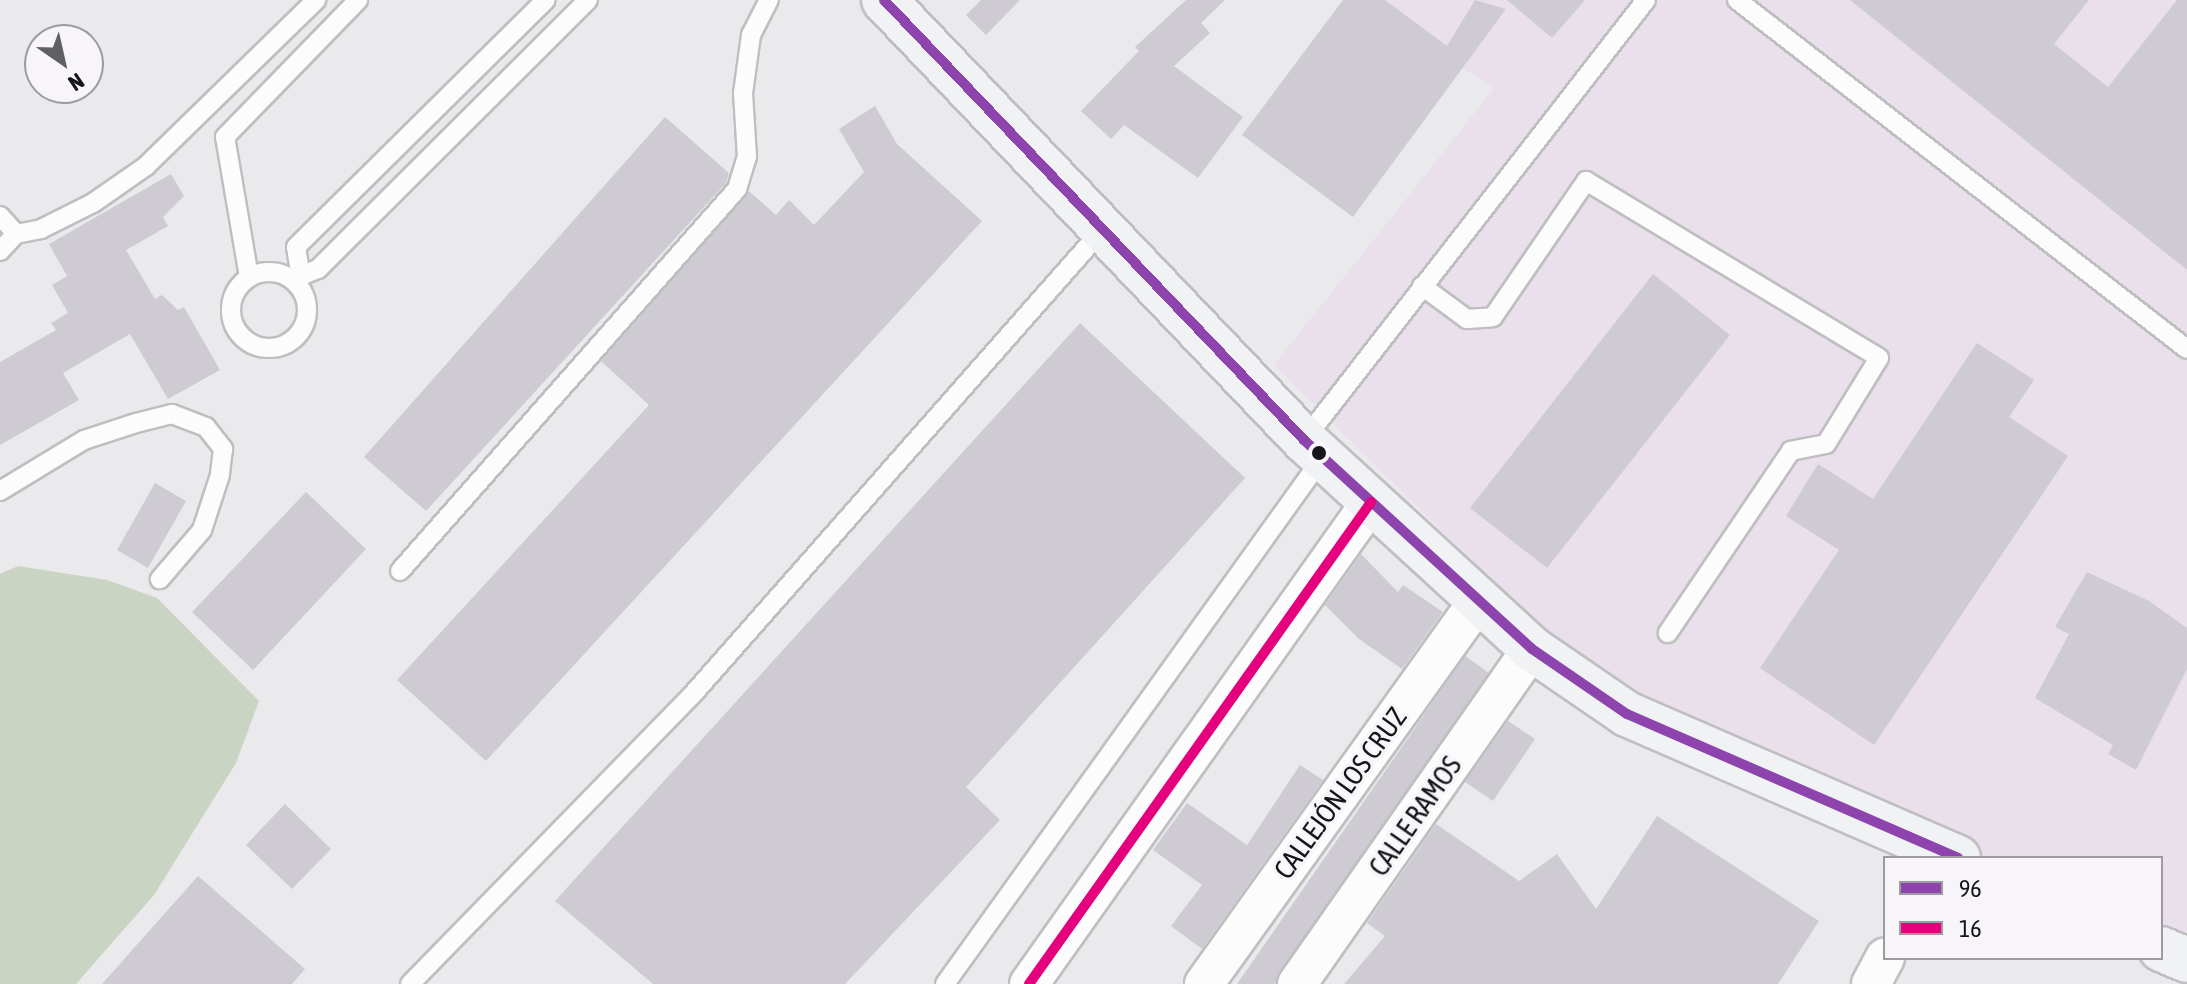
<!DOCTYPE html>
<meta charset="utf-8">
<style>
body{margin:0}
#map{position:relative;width:2187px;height:984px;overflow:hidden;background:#eae9ec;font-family:"Asap Condensed",sans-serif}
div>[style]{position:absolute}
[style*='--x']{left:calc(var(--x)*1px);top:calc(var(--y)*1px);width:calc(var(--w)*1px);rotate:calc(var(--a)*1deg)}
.education>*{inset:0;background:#e9e0eb}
.forest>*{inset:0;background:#c9d4c2}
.building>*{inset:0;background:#cfcbd3}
.roads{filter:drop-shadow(2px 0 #bfbec0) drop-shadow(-2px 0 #bfbec0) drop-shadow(0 2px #bfbec0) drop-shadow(0 -2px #bfbec0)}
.lane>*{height:18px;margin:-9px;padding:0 9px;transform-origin:9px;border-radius:9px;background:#fcfcfc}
.lane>.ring{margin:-9px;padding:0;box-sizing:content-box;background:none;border:18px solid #fcfcfc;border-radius:50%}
.street>*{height:38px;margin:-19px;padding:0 19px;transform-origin:19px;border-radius:19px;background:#fcfcfc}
.secondary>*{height:44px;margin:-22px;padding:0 22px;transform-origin:22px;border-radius:22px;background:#f0f2f4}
.bus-1>*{height:10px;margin:-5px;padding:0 5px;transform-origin:5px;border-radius:5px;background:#8e44ad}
.bus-2>*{height:10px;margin:-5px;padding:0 5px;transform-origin:5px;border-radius:5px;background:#e5007d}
.dots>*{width:22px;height:22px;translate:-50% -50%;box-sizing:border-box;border:4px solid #f7f5fa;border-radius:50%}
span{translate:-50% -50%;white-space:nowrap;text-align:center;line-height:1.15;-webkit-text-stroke:7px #f7f5fa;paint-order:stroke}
.street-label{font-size:28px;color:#161517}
.legend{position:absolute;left:1883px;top:856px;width:280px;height:104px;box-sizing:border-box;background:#f7f5fa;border:2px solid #9d9b9f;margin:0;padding:10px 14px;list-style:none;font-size:24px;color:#161517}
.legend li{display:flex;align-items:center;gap:16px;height:40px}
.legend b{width:40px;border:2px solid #9d9b9f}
.north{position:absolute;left:24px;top:24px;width:80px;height:80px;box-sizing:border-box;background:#f7f5fa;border:2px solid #9d9b9f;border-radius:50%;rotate:146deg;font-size:22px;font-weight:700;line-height:32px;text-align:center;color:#161517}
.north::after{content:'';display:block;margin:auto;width:28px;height:36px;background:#605f62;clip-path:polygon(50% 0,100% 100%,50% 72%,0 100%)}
</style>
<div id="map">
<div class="education">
<i style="clip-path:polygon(1346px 0,2187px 0,2187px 960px,2161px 948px,2161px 858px,1959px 858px,1627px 714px,1274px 365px,1495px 87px)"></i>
</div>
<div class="forest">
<i style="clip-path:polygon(18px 566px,107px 580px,157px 598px,259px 701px,236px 763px,154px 895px,76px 984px,0 984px,0 574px)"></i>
</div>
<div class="building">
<i style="clip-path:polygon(981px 0,1020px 0,986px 35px,966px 15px)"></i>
<i style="clip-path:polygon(1186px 0,1225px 0,1201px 23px,1210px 33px,1174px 66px,1243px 117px,1198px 178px,1124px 125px,1111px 139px,1081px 111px,1139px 51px,1135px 47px)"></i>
<i style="clip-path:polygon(1343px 0,1385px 0,1447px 46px,1475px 0,1506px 9px,1353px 217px,1242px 135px)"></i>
<i style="clip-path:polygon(1507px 0,1585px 0,1552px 38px)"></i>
<i style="clip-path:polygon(1850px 0,2089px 0,2054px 44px,2108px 87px,2177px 0,2187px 0,2187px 270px)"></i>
<i style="clip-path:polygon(875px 106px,897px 144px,982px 221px,486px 761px,397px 680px,649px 405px,601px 361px,749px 191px,776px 215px,789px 200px,814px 225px,864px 172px,839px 129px)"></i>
<i style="clip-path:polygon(665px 117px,729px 173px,726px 183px,426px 511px,364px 457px)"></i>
<i style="clip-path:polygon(171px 174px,184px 196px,163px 217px,168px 226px,126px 250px,155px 299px,162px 295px,178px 310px,184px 307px,220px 370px,168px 399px,130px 334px,63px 373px,79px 400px,0 445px,0 362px,56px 330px,51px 323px,68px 313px,52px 285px,67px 276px,49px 244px)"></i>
<i style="clip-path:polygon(1653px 274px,1730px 335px,1547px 568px,1470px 508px)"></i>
<i style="clip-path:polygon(1080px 323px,1245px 478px,966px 787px,1000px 820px,845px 984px,653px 984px,555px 901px)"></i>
<i style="clip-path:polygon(1977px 343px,2034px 380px,2009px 417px,2068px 456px,1874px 745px,1760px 668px,1839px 550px,1786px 516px,1818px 464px,1873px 499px)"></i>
<i style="clip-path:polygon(155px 483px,186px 501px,148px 568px,117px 550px)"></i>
<i style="clip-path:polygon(306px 492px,366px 549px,253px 670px,192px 612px)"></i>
<i style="clip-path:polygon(1361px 554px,1398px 592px,1403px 585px,1443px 612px,1402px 669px,1359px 639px,1325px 605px)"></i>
<i style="clip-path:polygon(2087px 572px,2149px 601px,2187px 628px,2187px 669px,2136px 770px,2108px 754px,2113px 745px,2035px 698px,2069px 634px,2055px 627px)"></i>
<i style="clip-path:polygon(1465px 656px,1489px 673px,1275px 984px,1237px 984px)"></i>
<i style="clip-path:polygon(1508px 721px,1535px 739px,1493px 801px,1465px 782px)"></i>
<i style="clip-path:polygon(1300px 765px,1323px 780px,1202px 949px,1171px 926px,1202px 885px,1153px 850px,1187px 803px,1247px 845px)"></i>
<i style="clip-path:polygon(285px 804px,331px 849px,292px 889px,246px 845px)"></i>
<i style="clip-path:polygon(1657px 816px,1819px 921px,1778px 984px,1344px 984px,1385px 936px,1367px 923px,1436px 824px,1519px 881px,1557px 854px,1596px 909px)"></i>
<i style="clip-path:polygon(198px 876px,305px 969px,292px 984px,102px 984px)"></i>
</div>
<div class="roads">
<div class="lane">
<i style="--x:1737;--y:0;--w:569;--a:37.8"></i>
<i style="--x:0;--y:216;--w:24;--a:48"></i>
<i style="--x:0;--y:251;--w:23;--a:-47"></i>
<i style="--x:16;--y:234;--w:25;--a:-11"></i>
<i style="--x:41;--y:229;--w:58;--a:-26.6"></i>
<i style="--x:93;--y:203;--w:65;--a:-34.9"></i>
<i style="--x:146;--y:166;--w:238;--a:-44.3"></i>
<i class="ring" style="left:231px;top:272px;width:58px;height:58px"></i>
<i style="--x:300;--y:272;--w:25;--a:-99"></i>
<i style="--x:296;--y:247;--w:351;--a:-44.7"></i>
<i style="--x:249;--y:277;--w:142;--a:-99.7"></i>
<i style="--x:225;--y:137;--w:191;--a:-45.8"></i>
<i style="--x:293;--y:279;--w:27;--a:-22"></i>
<i style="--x:318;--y:269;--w:381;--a:-44.9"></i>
<i style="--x:1422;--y:286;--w:56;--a:36.3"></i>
<i style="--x:1467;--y:319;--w:26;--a:-4"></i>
<i style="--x:1493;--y:317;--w:165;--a:-55.6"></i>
<i style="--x:1586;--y:181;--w:342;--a:31.1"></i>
<i style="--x:1879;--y:358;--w:101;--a:121.6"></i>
<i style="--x:1826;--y:444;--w:36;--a:169"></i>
<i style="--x:1791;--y:451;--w:220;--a:124.1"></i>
<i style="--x:1304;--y:440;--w:557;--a:-52.14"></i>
<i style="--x:0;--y:491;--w:98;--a:-31.3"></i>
<i style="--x:84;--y:440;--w:55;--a:-18.1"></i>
<i style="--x:136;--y:423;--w:37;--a:-14"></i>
<i style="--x:172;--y:414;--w:36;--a:21"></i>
<i style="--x:206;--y:427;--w:28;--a:52"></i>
<i style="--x:223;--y:449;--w:26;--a:97"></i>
<i style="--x:220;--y:475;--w:58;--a:108.1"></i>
<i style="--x:202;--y:530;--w:65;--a:130.6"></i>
<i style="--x:400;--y:571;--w:509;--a:-48.58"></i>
<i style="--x:737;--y:189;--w:34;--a:-73"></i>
<i style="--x:747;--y:157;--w:64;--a:-93.6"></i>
<i style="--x:743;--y:93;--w:59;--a:-82.1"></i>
<i style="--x:751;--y:35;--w:39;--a:-63"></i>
<i style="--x:410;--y:984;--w:405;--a:-45.7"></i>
<i style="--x:693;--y:694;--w:619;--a:-48.6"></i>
<i style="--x:945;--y:984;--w:649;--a:-54.35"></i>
</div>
<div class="street">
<i style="--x:1029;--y:984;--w:591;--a:-54.64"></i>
<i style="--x:1204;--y:984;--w:470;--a:-54.4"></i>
<i style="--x:1297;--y:984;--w:409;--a:-55"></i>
<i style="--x:1871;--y:984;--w:30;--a:-62"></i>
</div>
<div class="secondary">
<i style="--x:884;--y:0;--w:608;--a:46.33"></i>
<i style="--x:1304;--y:440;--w:309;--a:42.5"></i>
<i style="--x:1532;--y:649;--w:115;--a:34.4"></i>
<i style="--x:1627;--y:714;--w:361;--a:23.5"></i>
<i style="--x:2161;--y:949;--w:28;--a:23"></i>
</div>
</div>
<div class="bus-1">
<i style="--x:884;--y:0;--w:608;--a:46.33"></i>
<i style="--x:1304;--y:440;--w:309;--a:42.5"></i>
<i style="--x:1532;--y:649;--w:115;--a:34.4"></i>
<i style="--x:1627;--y:714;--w:361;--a:23.5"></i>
</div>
<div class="bus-2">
<i style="--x:1029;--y:984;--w:591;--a:-54.64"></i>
</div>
<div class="dots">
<i style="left:1319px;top:453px;background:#161517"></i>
</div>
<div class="street-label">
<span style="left:1340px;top:793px;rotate:-54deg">CALLEJÓN LOS CRUZ</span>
<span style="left:1415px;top:816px;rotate:-55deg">CALLE RAMOS</span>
</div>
<ul class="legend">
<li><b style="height:10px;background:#8e44ad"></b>96</li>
<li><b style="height:10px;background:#e5007d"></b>16</li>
</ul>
<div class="north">N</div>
</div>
